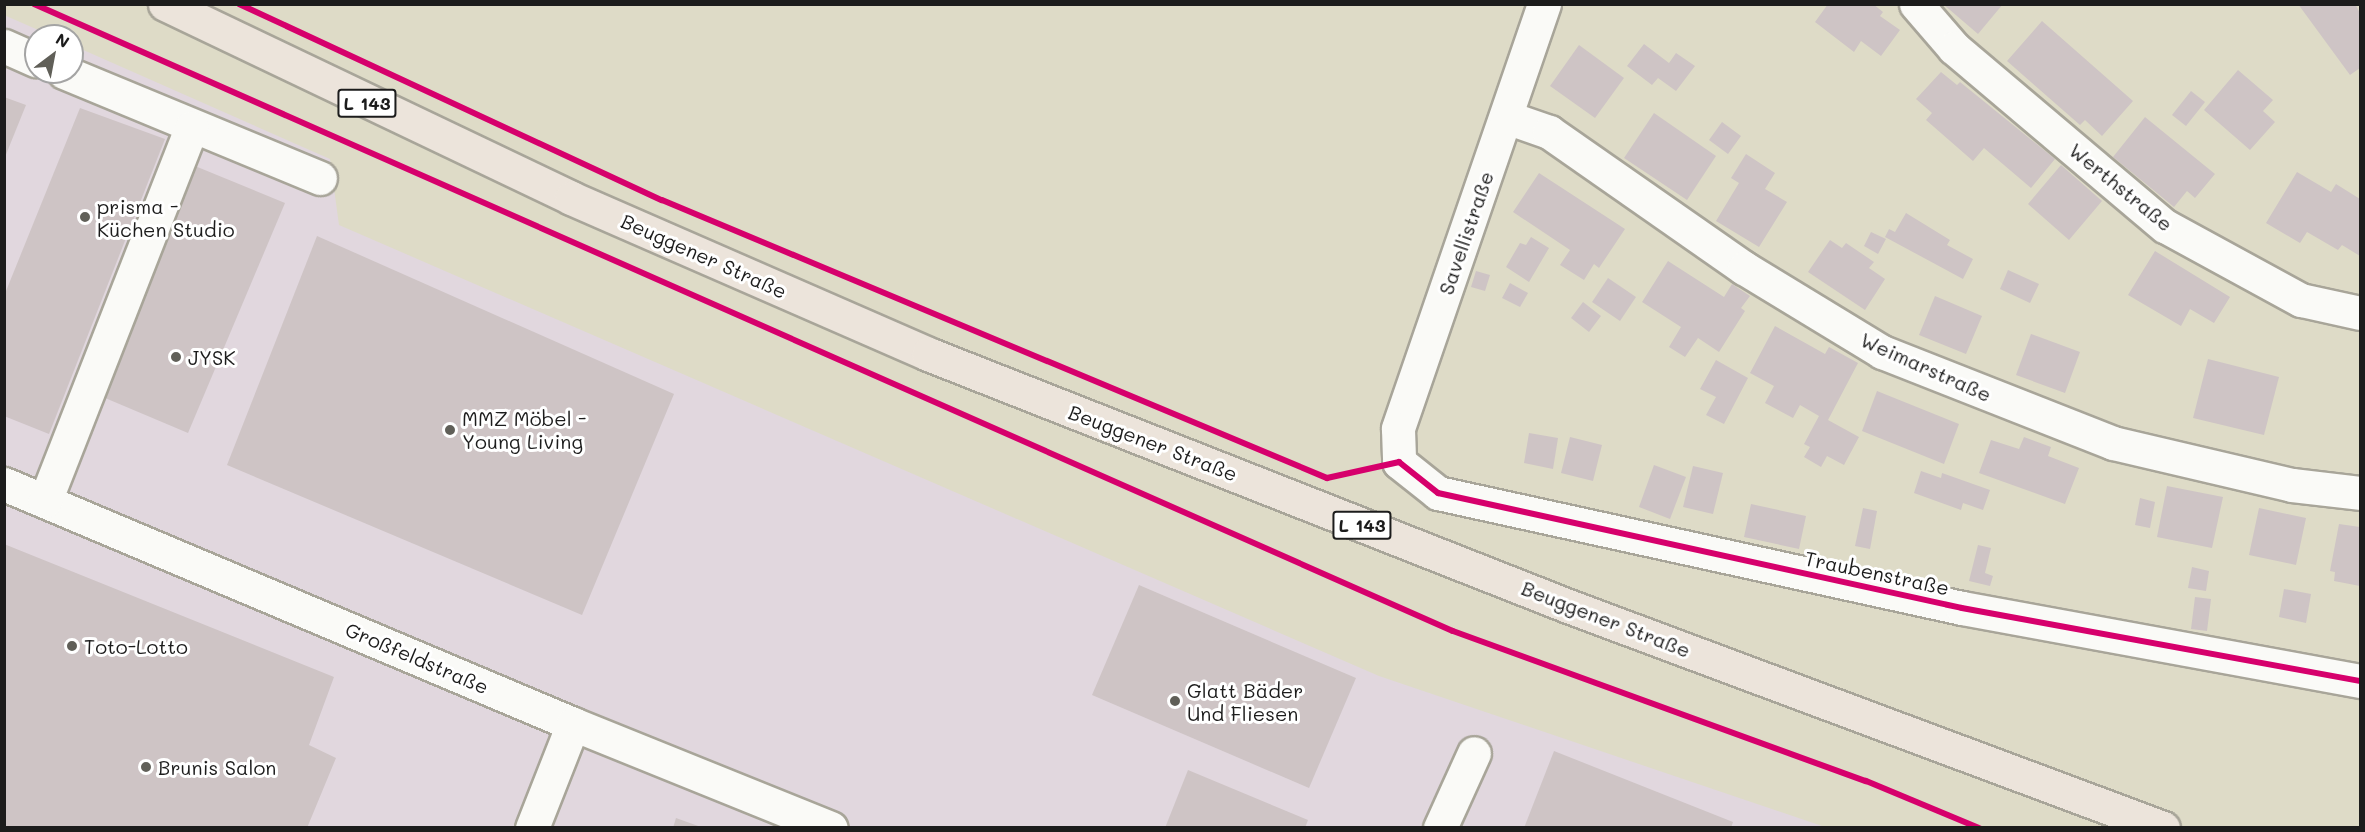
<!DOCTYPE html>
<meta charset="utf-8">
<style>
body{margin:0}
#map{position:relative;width:2365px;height:832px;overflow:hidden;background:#dedbc7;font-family:Mali,sans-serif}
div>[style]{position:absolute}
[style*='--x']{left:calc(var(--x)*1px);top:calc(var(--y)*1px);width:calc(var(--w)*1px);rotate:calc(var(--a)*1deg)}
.built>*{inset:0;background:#e1d7de}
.building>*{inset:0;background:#cec4c5}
.roads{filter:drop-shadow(2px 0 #a8a599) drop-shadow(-2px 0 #a8a599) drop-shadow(0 2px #a8a599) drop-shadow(0 -2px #a8a599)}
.minor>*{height:33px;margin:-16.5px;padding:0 16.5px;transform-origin:16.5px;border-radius:16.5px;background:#fafaf7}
.major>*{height:33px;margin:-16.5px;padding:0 16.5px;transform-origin:16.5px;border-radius:16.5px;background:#ece4db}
.cycleway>*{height:6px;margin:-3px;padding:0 3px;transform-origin:3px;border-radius:3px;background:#d6006c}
.dots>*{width:16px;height:16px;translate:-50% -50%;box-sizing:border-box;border:3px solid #fff;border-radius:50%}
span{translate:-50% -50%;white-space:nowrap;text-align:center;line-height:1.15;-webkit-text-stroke:6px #fff;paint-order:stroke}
.shield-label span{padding:2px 4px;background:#fff;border:2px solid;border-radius:4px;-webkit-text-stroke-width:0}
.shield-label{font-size:18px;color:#1c1c1c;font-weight:700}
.street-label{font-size:20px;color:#1c1c1c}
.poi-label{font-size:20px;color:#1c1c1c}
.left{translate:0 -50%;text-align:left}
.frame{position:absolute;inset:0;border:6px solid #1c1c1c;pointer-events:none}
.north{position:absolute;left:24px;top:24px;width:60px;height:60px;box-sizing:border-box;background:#fff;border:2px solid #a4a4a4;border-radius:50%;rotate:32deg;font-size:16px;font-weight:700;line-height:24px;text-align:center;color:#1c1c1c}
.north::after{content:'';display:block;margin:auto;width:21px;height:27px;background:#605f58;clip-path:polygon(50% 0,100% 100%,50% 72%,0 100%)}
</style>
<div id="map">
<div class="built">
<i style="clip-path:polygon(4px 15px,52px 36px,36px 36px,36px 72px,72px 72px,72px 45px,330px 159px,339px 225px,1379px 676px,1825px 827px,5px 827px)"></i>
</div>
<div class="building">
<i style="clip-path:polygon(1828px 4px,1873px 4px,1883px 12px,1880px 16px,1900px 30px,1881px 56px,1861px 41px,1854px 52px,1815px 22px)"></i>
<i style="clip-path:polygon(1943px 4px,2003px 4px,1978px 34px)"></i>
<i style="clip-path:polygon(2298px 4px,2355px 4px,2360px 13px,2360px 68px,2350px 75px)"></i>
<i style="clip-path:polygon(2042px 21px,2133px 101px,2102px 136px,2085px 120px,2080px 125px,2007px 61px)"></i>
<i style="clip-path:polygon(1644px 44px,1669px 63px,1676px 53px,1695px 66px,1676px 91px,1658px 78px,1652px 85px,1627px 66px)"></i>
<i style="clip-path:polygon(1579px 45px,1624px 78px,1595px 118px,1550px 86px)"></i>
<i style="clip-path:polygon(2238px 70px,2273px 100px,2263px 111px,2275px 122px,2250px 150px,2204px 110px)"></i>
<i style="clip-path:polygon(1941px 72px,1957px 85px,1960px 82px,2055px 159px,2031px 188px,1984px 148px,1973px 161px,1926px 120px,1932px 113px,1916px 99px)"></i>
<i style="clip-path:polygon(2191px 91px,2205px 102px,2186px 126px,2172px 115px)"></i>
<i style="clip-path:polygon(4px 97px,26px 105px,5px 157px,4px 157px)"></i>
<i style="clip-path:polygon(80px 108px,165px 139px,49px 434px,4px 416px,4px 296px)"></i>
<i style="clip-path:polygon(1654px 113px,1716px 156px,1687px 200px,1624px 158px)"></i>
<i style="clip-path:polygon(2145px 117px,2215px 174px,2195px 198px,2187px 191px,2174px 207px,2113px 157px)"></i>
<i style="clip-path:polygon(1722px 122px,1741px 136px,1728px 154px,1709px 140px)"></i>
<i style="clip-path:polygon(1746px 154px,1775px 173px,1765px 189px,1787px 202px,1759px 247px,1716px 221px,1739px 183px,1731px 178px)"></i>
<i style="clip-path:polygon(2061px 165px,2102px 201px,2069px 240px,2028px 204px)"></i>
<i style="clip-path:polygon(195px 166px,285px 203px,188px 433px,98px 395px)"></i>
<i style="clip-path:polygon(2297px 172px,2331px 192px,2336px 184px,2360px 199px,2360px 256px,2342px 245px,2338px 250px,2307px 232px,2300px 243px,2266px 223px)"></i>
<i style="clip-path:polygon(1539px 173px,1625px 229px,1599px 268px,1594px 264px,1584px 280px,1560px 265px,1570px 250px,1513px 212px)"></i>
<i style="clip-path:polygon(1906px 213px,1950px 240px,1947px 245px,1973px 259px,1963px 279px,1885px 237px,1889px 229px,1895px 232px)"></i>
<i style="clip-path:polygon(1871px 232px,1886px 239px,1878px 254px,1864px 246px)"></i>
<i style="clip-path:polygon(317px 236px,674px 394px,582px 615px,227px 465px)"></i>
<i style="clip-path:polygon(1531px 237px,1549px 248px,1529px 282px,1506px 267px,1520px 243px,1526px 245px)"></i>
<i style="clip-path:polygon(1830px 240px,1842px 248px,1846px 243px,1874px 262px,1869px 268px,1885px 279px,1865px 310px,1808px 272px)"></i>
<i style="clip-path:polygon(2155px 251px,2230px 297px,2214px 323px,2190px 309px,2181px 326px,2128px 295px)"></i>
<i style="clip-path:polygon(1668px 261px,1724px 297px,1732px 284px,1750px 296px,1741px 308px,1745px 311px,1719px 352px,1698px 338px,1685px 357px,1669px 347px,1681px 327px,1642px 302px)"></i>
<i style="clip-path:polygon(2008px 270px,2039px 284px,2030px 303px,2000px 289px)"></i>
<i style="clip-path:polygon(1476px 271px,1490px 275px,1485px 291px,1471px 287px)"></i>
<i style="clip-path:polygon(1608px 278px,1636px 297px,1620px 321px,1592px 302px)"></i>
<i style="clip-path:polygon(1510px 283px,1528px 293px,1520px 307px,1502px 298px)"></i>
<i style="clip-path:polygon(1935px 296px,1982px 316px,1966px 354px,1919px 335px)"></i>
<i style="clip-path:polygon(1583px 302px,1601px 316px,1589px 332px,1571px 318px)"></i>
<i style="clip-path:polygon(1775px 326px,1825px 354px,1829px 347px,1858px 363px,1828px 420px,1859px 437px,1844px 465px,1827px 456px,1821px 467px,1804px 457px,1810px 447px,1804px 444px,1819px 416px,1800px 405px,1793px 418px,1765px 403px,1774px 386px,1750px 373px)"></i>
<i style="clip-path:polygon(2031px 334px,2080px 352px,2065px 393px,2016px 375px)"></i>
<i style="clip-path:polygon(2208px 359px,2279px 377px,2264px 435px,2193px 418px)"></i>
<i style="clip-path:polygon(1716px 360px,1748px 378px,1724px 424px,1706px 415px,1716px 397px,1700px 389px)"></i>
<i style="clip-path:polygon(1877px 391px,1959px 424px,1944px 464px,1862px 431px)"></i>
<i style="clip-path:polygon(1529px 433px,1558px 438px,1553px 469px,1524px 463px)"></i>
<i style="clip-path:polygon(1570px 437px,1602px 445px,1593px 481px,1561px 473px)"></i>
<i style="clip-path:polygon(2024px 437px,2051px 447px,2048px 456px,2079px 468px,2065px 504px,1979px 473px,1991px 440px,2019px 449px)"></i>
<i style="clip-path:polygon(1654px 465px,1686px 477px,1670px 519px,1639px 507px)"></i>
<i style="clip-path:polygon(1693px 466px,1723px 473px,1713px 514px,1683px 507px)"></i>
<i style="clip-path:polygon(1921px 471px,1941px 478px,1942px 473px,1990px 490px,1983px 510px,1963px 503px,1961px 510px,1914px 493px)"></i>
<i style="clip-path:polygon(2167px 486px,2223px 497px,2212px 548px,2157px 537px)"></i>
<i style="clip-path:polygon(2140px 498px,2155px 502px,2150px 528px,2135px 525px)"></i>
<i style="clip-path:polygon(1751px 504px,1806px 516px,1799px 549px,1744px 537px)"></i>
<i style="clip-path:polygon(1863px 508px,1877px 511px,1870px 549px,1855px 546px)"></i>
<i style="clip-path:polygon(2259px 508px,2306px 518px,2296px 565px,2249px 555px)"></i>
<i style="clip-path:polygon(2339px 524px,2360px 527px,2360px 586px,2334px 581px,2335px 572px,2330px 571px)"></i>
<i style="clip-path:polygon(4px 544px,334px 677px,309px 745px,336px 758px,307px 828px,4px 828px)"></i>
<i style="clip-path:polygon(1978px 545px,1991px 548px,1985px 573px,1993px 576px,1990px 586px,1969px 581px)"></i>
<i style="clip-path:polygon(2192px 567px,2209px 571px,2206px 591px,2188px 588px)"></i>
<i style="clip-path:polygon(1139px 585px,1356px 678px,1309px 788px,1092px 695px)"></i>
<i style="clip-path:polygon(2284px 589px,2311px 594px,2306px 623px,2279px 617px)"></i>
<i style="clip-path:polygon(2195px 597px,2211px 599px,2207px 631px,2191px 629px)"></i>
<i style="clip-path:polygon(1554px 751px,1733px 822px,1731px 828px,1524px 828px)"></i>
<i style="clip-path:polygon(1188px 770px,1308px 820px,1305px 828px,1165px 828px)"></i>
<i style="clip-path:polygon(676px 818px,701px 827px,701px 828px,673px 828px)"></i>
</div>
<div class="roads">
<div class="minor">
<i style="--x:1544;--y:4;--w:449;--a:109"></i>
<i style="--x:1398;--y:429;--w:33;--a:88"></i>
<i style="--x:1399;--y:462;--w:50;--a:38.5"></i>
<i style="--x:1438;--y:493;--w:536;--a:12.38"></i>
<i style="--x:1962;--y:608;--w:405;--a:10.4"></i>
<i style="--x:1916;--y:4;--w:58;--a:49.2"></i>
<i style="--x:1954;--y:48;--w:276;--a:40.2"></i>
<i style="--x:2165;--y:226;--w:155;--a:28.6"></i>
<i style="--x:2301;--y:300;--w:60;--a:12.4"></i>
<i style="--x:4;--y:46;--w:35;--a:24"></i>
<i style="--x:64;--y:72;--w:277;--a:22.5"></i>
<i style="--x:1506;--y:117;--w:46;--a:19.2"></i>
<i style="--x:1549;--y:132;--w:238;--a:34.9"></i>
<i style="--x:1744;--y:268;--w:162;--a:31.3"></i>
<i style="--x:1882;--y:352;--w:248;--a:21.5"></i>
<i style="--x:2113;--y:443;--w:184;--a:13.2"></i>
<i style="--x:2292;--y:485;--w:68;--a:6.7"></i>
<i style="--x:4;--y:484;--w:618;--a:22.87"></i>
<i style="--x:573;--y:724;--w:278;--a:22"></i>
<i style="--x:45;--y:501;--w:401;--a:-68.6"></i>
<i style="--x:532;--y:828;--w:112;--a:-68.5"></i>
<i style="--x:1440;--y:828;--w:82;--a:-65.6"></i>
</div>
<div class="major">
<i style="--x:165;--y:4;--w:450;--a:25.5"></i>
<i style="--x:571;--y:198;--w:390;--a:23.6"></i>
<i style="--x:928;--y:354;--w:688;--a:21.49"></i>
<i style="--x:1568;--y:606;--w:635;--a:20.46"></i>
</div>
</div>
<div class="cycleway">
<i style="--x:34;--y:4;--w:1551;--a:23.84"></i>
<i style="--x:1453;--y:631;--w:439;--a:20"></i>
<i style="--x:1866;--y:781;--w:122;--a:22.6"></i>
<i style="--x:239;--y:4;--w:466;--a:24.9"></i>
<i style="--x:662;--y:200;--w:721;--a:22.69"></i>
<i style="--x:1327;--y:478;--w:74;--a:-12.5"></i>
<i style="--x:1399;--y:462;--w:50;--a:38.5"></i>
<i style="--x:1438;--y:493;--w:536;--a:12.38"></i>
<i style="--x:1962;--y:608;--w:405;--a:10.4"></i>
</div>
<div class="dots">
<i style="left:85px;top:217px;background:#605f58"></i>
<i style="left:176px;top:357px;background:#605f58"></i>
<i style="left:450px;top:430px;background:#605f58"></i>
<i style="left:72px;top:646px;background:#605f58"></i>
<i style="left:1175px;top:701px;background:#605f58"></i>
<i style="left:146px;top:767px;background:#605f58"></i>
</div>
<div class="shield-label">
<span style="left:367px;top:103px">L 143</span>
<span style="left:1362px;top:525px">L 143</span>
</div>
<div class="street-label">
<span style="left:2121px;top:187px;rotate:39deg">Werthstraße</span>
<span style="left:1466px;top:233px;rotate:-71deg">Savellistraße</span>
<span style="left:704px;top:256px;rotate:24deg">Beuggener Straße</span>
<span style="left:1926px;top:367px;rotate:24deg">Weimarstraße</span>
<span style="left:1153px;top:443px;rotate:21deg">Beuggener Straße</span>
<span style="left:1877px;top:573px;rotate:12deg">Traubenstraße</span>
<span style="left:1606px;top:619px;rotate:21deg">Beuggener Straße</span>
<span style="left:417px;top:658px;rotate:23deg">Großfeldstraße</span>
</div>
<div class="poi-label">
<span class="left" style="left:97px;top:218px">prisma -<br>Küchen Studio</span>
<span class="left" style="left:188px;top:357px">JYSK</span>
<span class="left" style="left:462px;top:430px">MMZ Möbel -<br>Young Living</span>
<span class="left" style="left:84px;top:646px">Toto-Lotto</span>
<span class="left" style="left:1187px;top:702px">Glatt Bäder<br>Und Fliesen</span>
<span class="left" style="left:158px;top:767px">Brunis Salon</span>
</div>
<div class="frame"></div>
<div class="north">N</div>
</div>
